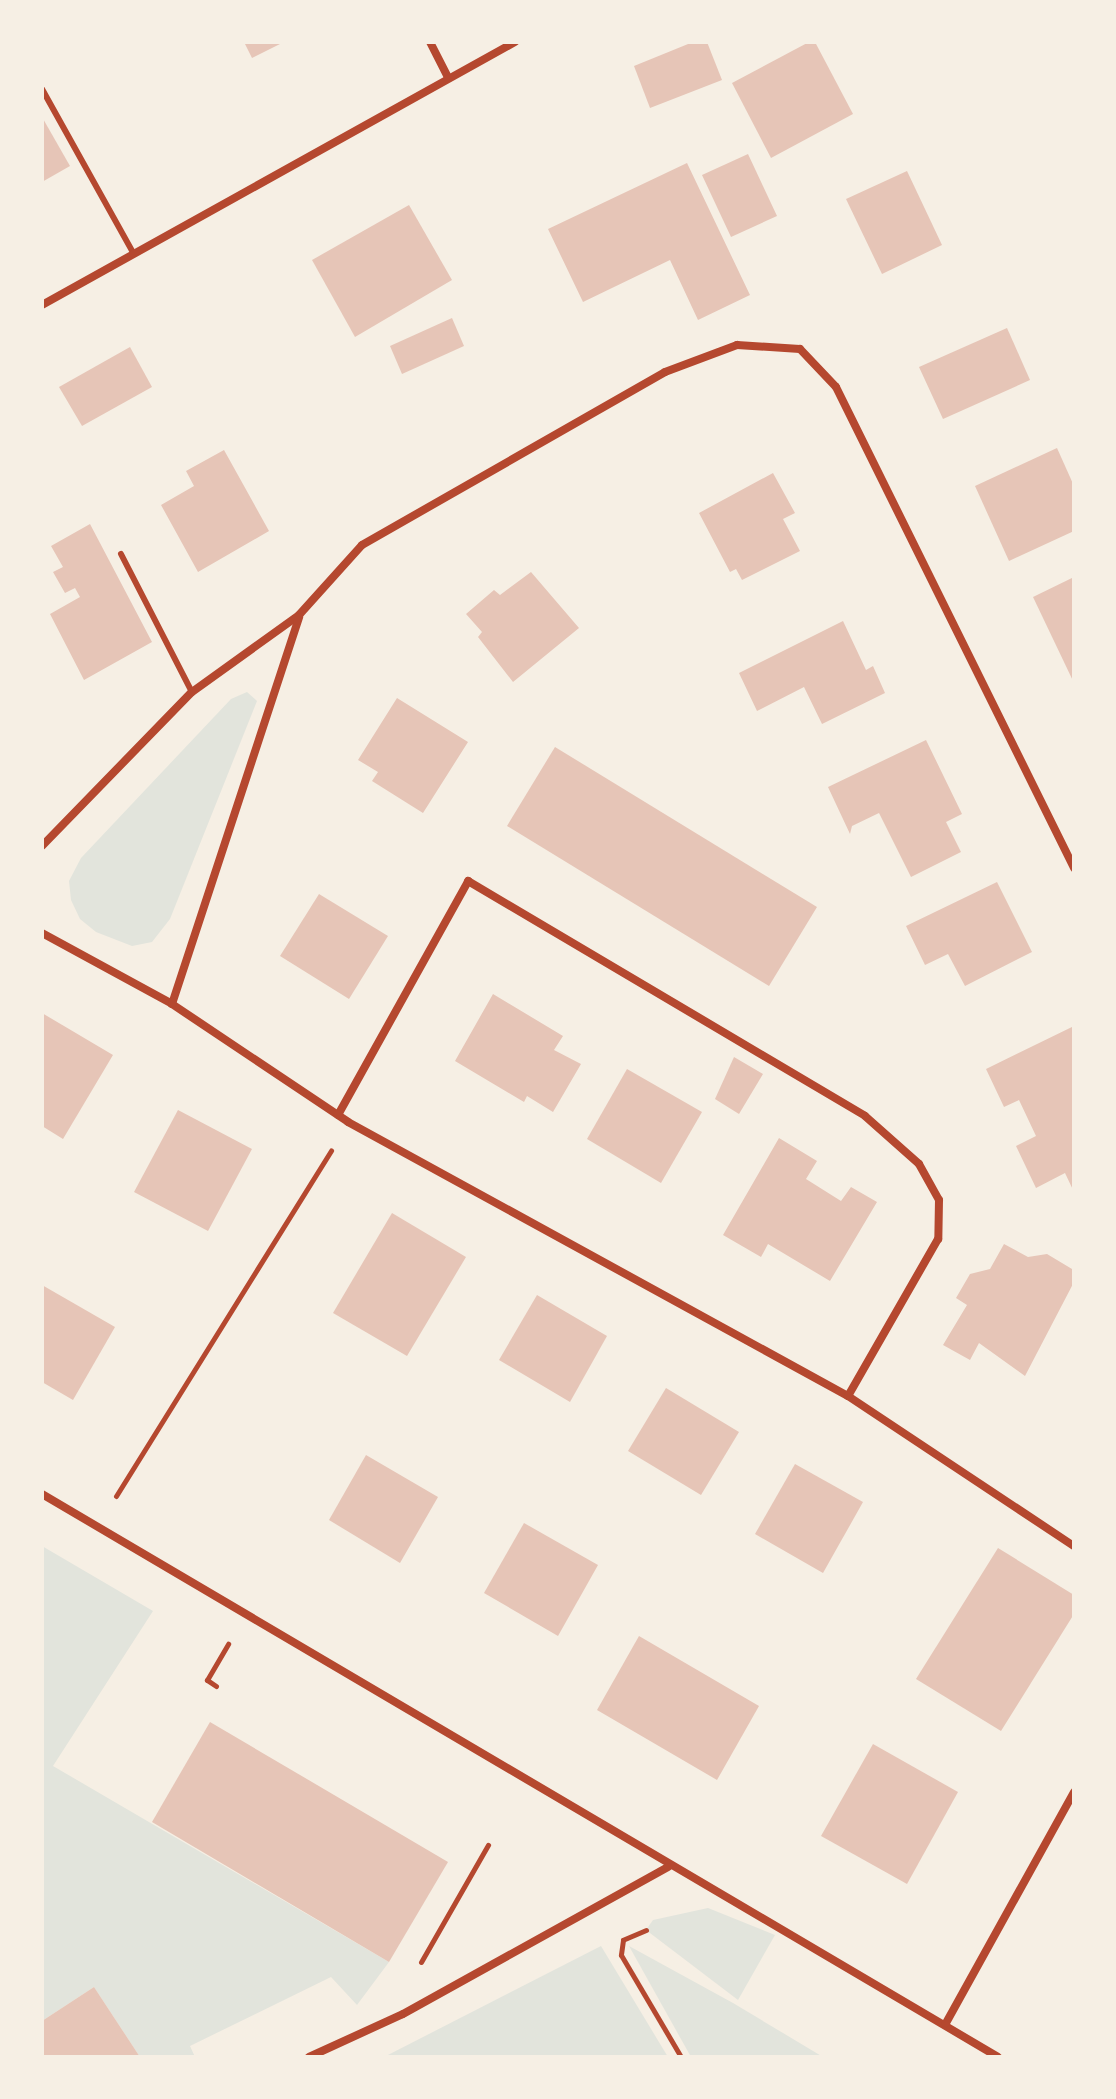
<!DOCTYPE html>
<style>
body{margin:0}
#map{position:relative;width:1116px;height:2099px;overflow:hidden;background:#f6efe4;font-family:Lato,sans-serif}
div>[style]{position:absolute}
[style*='--x']{left:calc(var(--x)*1px);top:calc(var(--y)*1px);width:calc(var(--w)*1px);rotate:calc(var(--a)*1deg)}
.green>*{inset:0;background:#e2e4dc}
.building>*{inset:0;background:#e6c5b7}
.path>*{height:5px;margin:-2.5px;padding:0 2.5px;transform-origin:2.5px;border-radius:2.5px;background:#b5482f}
.service>*{height:6px;margin:-3px;padding:0 3px;transform-origin:3px;border-radius:3px;background:#b5482f}
.minor>*{height:8px;margin:-4px;padding:0 4px;transform-origin:4px;border-radius:4px;background:#b5482f}
span{translate:-50% -50%;white-space:nowrap;text-align:center;line-height:1.15;-webkit-text-stroke:6px #f6efe4;paint-order:stroke}
.frame{position:absolute;inset:0;border:44px solid #f6efe4;pointer-events:none}
</style>
<div id="map">
<div class="green">
<i style="clip-path:polygon(247px 692px,257px 701px,170px 919px,152px 942px,132px 946px,96px 932px,80px 919px,71px 900px,69px 881px,81px 858px,231px 699px)"></i>
<i style="clip-path:polygon(42px 1546px,153px 1611px,53px 1766px,389px 1962px,357px 2005px,331px 1977px,190px 2046px,195px 2057px,140px 2057px,94px 1987px,42px 2021px)"></i>
<i style="clip-path:polygon(708px 1908px,775px 1935px,738px 2000px,646px 1930px,653px 1920px)"></i>
<i style="clip-path:polygon(601px 1946px,668px 2057px,384px 2057px)"></i>
<i style="clip-path:polygon(629px 1946px,733px 2003px,823px 2057px,691px 2057px)"></i>
</div>
<div class="building">
<i style="clip-path:polygon(244px 42px,284px 42px,252px 58px)"></i>
<i style="clip-path:polygon(693px 42px,707px 42px,722px 80px,650px 108px,634px 66px)"></i>
<i style="clip-path:polygon(809px 42px,815px 42px,853px 114px,771px 158px,732px 83px)"></i>
<i style="clip-path:polygon(42px 117px,70px 166px,42px 182px)"></i>
<i style="clip-path:polygon(748px 154px,777px 216px,731px 237px,702px 175px)"></i>
<i style="clip-path:polygon(687px 163px,750px 295px,698px 320px,670px 260px,583px 302px,548px 229px)"></i>
<i style="clip-path:polygon(907px 171px,942px 245px,882px 274px,846px 199px)"></i>
<i style="clip-path:polygon(409px 205px,452px 280px,355px 337px,312px 260px)"></i>
<i style="clip-path:polygon(452px 318px,464px 346px,402px 374px,390px 346px)"></i>
<i style="clip-path:polygon(1007px 328px,1030px 380px,943px 419px,919px 367px)"></i>
<i style="clip-path:polygon(130px 347px,152px 387px,82px 426px,59px 387px)"></i>
<i style="clip-path:polygon(1057px 448px,1074px 486px,1074px 531px,1009px 561px,975px 486px)"></i>
<i style="clip-path:polygon(224px 450px,269px 531px,198px 572px,161px 505px,194px 486px,186px 471px)"></i>
<i style="clip-path:polygon(773px 473px,795px 513px,783px 519px,800px 551px,742px 580px,736px 569px,730px 572px,699px 513px)"></i>
<i style="clip-path:polygon(90px 524px,152px 642px,84px 680px,50px 614px,80px 597px,75px 588px,65px 593px,53px 572px,63px 567px,51px 546px)"></i>
<i style="clip-path:polygon(531px 572px,579px 628px,513px 682px,478px 637px,482px 632px,466px 614px,494px 590px,500px 595px)"></i>
<i style="clip-path:polygon(1074px 577px,1074px 683px,1033px 597px)"></i>
<i style="clip-path:polygon(843px 621px,866px 670px,873px 666px,885px 693px,822px 724px,804px 687px,757px 711px,739px 673px)"></i>
<i style="clip-path:polygon(397px 698px,468px 742px,423px 813px,372px 781px,378px 772px,358px 760px)"></i>
<i style="clip-path:polygon(926px 740px,962px 814px,946px 822px,961px 852px,911px 877px,879px 813px,852px 826px,850px 834px,828px 787px)"></i>
<i style="clip-path:polygon(555px 747px,817px 907px,769px 986px,507px 826px)"></i>
<i style="clip-path:polygon(997px 882px,1032px 952px,965px 986px,948px 954px,925px 965px,906px 926px)"></i>
<i style="clip-path:polygon(319px 894px,388px 936px,349px 999px,280px 956px)"></i>
<i style="clip-path:polygon(493px 994px,563px 1036px,554px 1050px,581px 1064px,553px 1112px,527px 1096px,524px 1102px,455px 1061px)"></i>
<i style="clip-path:polygon(42px 1013px,113px 1055px,63px 1139px,42px 1126px)"></i>
<i style="clip-path:polygon(1074px 1026px,1074px 1192px,1065px 1173px,1036px 1188px,1016px 1146px,1036px 1136px,1019px 1100px,1004px 1107px,986px 1069px)"></i>
<i style="clip-path:polygon(734px 1057px,763px 1074px,739px 1114px,715px 1099px)"></i>
<i style="clip-path:polygon(627px 1069px,702px 1112px,661px 1183px,587px 1139px)"></i>
<i style="clip-path:polygon(178px 1110px,252px 1149px,208px 1231px,134px 1192px)"></i>
<i style="clip-path:polygon(779px 1138px,817px 1161px,806px 1179px,841px 1201px,851px 1187px,877px 1202px,830px 1281px,768px 1244px,761px 1257px,723px 1235px)"></i>
<i style="clip-path:polygon(392px 1213px,466px 1257px,407px 1356px,333px 1313px)"></i>
<i style="clip-path:polygon(1004px 1244px,1028px 1257px,1047px 1254px,1072px 1269px,1074px 1282px,1025px 1376px,979px 1343px,970px 1360px,943px 1345px,967px 1305px,956px 1298px,970px 1274px,990px 1269px)"></i>
<i style="clip-path:polygon(42px 1285px,115px 1327px,73px 1400px,42px 1382px)"></i>
<i style="clip-path:polygon(537px 1295px,607px 1336px,570px 1402px,499px 1360px)"></i>
<i style="clip-path:polygon(666px 1388px,739px 1432px,701px 1495px,628px 1451px)"></i>
<i style="clip-path:polygon(366px 1455px,438px 1497px,400px 1563px,329px 1520px)"></i>
<i style="clip-path:polygon(795px 1464px,863px 1502px,823px 1573px,755px 1534px)"></i>
<i style="clip-path:polygon(524px 1523px,598px 1565px,558px 1636px,484px 1593px)"></i>
<i style="clip-path:polygon(998px 1548px,1074px 1595px,1074px 1614px,1001px 1731px,916px 1679px)"></i>
<i style="clip-path:polygon(639px 1636px,759px 1706px,717px 1780px,597px 1710px)"></i>
<i style="clip-path:polygon(210px 1722px,448px 1862px,389px 1962px,152px 1822px)"></i>
<i style="clip-path:polygon(873px 1744px,958px 1792px,907px 1884px,821px 1836px)"></i>
<i style="clip-path:polygon(94px 1987px,140px 2057px,42px 2057px,42px 2021px)"></i>
</div>
<div class="path">
<i style="--x:116;--y:1496;--w:407;--a:-58.1"></i>
<i style="--x:216;--y:1686;--w:11;--a:-146"></i>
<i style="--x:207;--y:1680;--w:42;--a:-59.7"></i>
<i style="--x:646;--y:1930;--w:25;--a:157"></i>
<i style="--x:623;--y:1940;--w:15;--a:98"></i>
<i style="--x:621;--y:1955;--w:118;--a:59.5"></i>
<i style="--x:421;--y:1962;--w:135;--a:-60.2"></i>
</div>
<div class="service">
<i style="--x:42;--y:89;--w:189;--a:60.9"></i>
<i style="--x:121;--y:554;--w:155;--a:62.8"></i>
</div>
<div class="minor">
<i style="--x:430;--y:42;--w:38;--a:63"></i>
<i style="--x:42;--y:305;--w:541;--a:-29.08"></i>
<i style="--x:42;--y:846;--w:215;--a:-45.8"></i>
<i style="--x:192;--y:692;--w:132;--a:-35.7"></i>
<i style="--x:299;--y:615;--w:94;--a:-48"></i>
<i style="--x:362;--y:545;--w:349;--a:-29.7"></i>
<i style="--x:665;--y:372;--w:77;--a:-20.6"></i>
<i style="--x:737;--y:345;--w:63;--a:3.6"></i>
<i style="--x:800;--y:349;--w:52;--a:46.5"></i>
<i style="--x:836;--y:387;--w:537;--a:63.67"></i>
<i style="--x:42;--y:933;--w:148;--a:28.6"></i>
<i style="--x:172;--y:1004;--w:212;--a:33.8"></i>
<i style="--x:348;--y:1122;--w:570;--a:28.72"></i>
<i style="--x:848;--y:1396;--w:271;--a:33.6"></i>
<i style="--x:172;--y:1004;--w:407;--a:-71.8"></i>
<i style="--x:338;--y:1115;--w:268;--a:-60.9"></i>
<i style="--x:468;--y:881;--w:461;--a:30.6"></i>
<i style="--x:865;--y:1116;--w:72;--a:41.6"></i>
<i style="--x:919;--y:1164;--w:41;--a:60.9"></i>
<i style="--x:939;--y:1200;--w:39;--a:91"></i>
<i style="--x:938;--y:1239;--w:181;--a:119.8"></i>
<i style="--x:42;--y:1494;--w:1109;--a:30.49"></i>
<i style="--x:946;--y:2023;--w:264;--a:-61"></i>
<i style="--x:309;--y:2057;--w:103;--a:-24.6"></i>
<i style="--x:403;--y:2014;--w:303;--a:-29"></i>
</div>
<div class="frame"></div>
</div>
